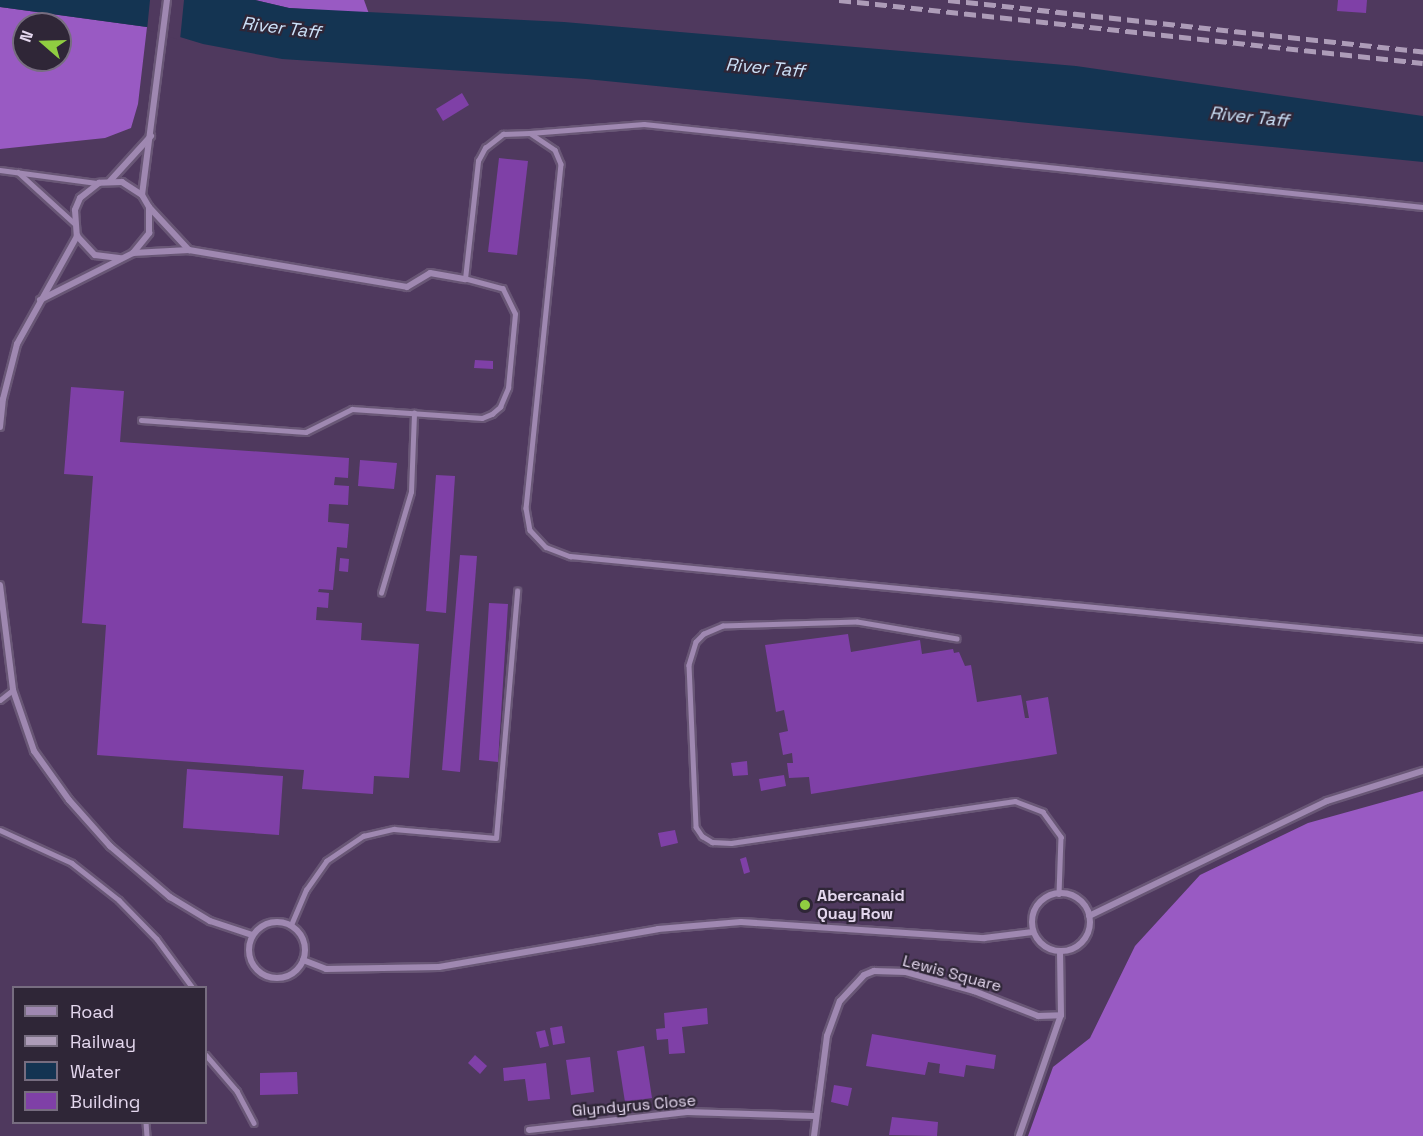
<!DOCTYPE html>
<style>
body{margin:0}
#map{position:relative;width:1423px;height:1136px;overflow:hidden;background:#4f395e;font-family:"Space Grotesk",sans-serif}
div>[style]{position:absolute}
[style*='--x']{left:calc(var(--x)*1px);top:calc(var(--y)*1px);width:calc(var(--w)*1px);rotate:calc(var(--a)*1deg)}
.forest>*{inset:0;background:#995ac3}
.water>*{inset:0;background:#143452}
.pier>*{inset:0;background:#4f395e}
.building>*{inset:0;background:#7f40a7}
.roads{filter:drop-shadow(2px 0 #695776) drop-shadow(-2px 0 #695776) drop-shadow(0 2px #695776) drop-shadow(0 -2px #695776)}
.lane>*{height:4.5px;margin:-2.25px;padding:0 2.25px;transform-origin:2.25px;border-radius:2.25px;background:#9f88b1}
.street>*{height:6px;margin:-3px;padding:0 3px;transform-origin:3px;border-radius:3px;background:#9f88b1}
.street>.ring{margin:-3px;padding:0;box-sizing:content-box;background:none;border:6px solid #9f88b1;border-radius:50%}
.rail>*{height:4.5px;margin-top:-2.25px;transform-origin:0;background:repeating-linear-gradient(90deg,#ad9cb8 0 12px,transparent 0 18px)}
.dots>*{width:16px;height:16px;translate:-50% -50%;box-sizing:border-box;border:3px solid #2f2637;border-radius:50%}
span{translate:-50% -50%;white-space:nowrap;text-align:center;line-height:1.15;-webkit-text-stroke:4.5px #2f2637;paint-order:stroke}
.poi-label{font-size:16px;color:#e4d7ee;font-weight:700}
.left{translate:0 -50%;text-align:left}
.street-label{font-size:16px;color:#e4d7ee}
.water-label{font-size:18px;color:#cde2f9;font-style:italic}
.legend{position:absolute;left:12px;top:986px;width:195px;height:138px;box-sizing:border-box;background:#2f2637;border:2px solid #776d80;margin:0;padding:8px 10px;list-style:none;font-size:18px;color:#e4d7ee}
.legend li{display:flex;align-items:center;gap:12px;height:30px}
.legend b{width:30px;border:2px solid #776d80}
.north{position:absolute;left:12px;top:12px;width:60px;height:60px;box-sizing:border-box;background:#2f2637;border:2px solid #776d80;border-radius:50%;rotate:290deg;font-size:16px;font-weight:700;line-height:24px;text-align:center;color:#e4d7ee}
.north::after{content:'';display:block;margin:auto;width:21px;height:27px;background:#90cd41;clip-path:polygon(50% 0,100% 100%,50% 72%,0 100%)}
</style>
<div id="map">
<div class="forest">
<i style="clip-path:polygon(255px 0,364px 0,369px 14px,289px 8px)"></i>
<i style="clip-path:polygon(evenodd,0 7px,147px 27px,138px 104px,131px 128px,105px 138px,0 149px,0 7px,24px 24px,60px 24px,60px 60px,24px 60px,24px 24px)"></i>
<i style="clip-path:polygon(1423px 791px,1423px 1136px,1028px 1136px,1053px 1067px,1090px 1038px,1135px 946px,1200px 875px,1308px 823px)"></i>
</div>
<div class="water">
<i style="clip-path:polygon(0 0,255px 0,289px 8px,564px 22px,1076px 66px,1423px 116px,1423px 162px,586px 79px,282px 59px,203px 44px,147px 27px,0 7px)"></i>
</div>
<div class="pier">
<i style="clip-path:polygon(150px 0,184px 0,180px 40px,147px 30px)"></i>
</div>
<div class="building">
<i style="clip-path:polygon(1338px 0,1367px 0,1366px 13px,1337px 11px)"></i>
<i style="clip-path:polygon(462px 93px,469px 105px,443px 121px,436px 109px)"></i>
<i style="clip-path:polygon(499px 158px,528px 161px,517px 255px,488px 252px)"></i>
<i style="clip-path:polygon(475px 360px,493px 361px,493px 369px,474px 368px)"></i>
<i style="clip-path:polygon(71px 387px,124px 391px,120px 442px,349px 458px,348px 478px,335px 477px,334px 485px,349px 486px,348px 505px,329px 504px,328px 522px,349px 524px,347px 548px,337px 547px,333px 590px,319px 589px,318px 592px,329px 593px,328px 608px,317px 607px,316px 620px,362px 623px,361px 640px,419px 644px,409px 778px,374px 776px,373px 794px,302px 789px,304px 770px,97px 755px,106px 625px,82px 623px,93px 476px,64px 474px)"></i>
<i style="clip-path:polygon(360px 460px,397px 463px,394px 489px,358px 486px)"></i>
<i style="clip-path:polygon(436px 475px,455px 476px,446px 613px,426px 611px)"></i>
<i style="clip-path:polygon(460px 555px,477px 556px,460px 772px,442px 770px)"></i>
<i style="clip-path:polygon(340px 558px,349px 559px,348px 572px,339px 571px)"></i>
<i style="clip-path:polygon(489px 603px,508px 604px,498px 762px,479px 760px)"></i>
<i style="clip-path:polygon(848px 634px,851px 652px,920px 640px,922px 654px,953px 649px,954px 653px,959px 652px,965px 666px,971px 665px,977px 702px,1021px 695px,1025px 718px,1029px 718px,1026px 701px,1048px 697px,1057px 754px,811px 794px,809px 777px,789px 778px,787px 763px,793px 763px,792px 753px,783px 755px,779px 733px,788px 731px,784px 710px,776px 712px,765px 645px)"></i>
<i style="clip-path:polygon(747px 761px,748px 775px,733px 776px,731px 763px)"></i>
<i style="clip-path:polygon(187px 769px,283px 776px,279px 835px,183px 828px)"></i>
<i style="clip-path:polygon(784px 775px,786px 786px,761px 791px,759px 779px)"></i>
<i style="clip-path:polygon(675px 830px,678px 843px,661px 847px,658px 833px)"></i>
<i style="clip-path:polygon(746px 857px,750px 872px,744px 874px,740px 859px)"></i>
<i style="clip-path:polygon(707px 1008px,708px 1024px,682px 1027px,685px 1053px,669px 1054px,668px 1039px,657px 1040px,656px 1029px,665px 1028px,664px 1013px)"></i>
<i style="clip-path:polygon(562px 1026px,565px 1043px,553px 1045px,550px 1028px)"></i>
<i style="clip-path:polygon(545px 1030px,549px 1046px,540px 1048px,536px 1032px)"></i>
<i style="clip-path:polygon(872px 1034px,996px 1055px,994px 1069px,966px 1065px,964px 1077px,939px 1073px,940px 1064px,928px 1062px,925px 1075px,866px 1066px)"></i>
<i style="clip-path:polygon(644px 1046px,652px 1098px,625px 1102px,617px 1051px)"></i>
<i style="clip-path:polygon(475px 1055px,487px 1066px,480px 1074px,468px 1063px)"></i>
<i style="clip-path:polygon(590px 1057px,594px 1092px,571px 1095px,566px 1060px)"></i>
<i style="clip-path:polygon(546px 1063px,550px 1099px,528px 1101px,525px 1079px,504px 1081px,503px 1068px)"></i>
<i style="clip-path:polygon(297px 1072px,298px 1094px,260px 1095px,260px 1073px)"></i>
<i style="clip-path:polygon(834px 1085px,852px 1088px,848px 1106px,831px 1102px)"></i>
<i style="clip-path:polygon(892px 1117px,938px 1122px,937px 1136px,889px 1135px)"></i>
</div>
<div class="roads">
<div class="lane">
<i style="--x:530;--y:133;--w:114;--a:-4.5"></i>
<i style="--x:644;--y:124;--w:783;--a:6.08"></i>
<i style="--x:0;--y:170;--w:99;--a:7.6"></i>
<i style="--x:18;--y:172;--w:76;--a:42.3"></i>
<i style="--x:141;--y:420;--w:165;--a:4.2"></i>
<i style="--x:306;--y:432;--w:51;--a:-26.6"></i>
<i style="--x:352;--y:409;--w:130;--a:4"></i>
<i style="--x:482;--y:418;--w:11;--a:-22"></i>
<i style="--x:492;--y:414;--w:11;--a:-41"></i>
<i style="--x:500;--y:407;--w:21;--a:-67"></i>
<i style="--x:508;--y:388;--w:74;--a:-84.6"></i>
<i style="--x:515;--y:314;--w:28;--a:-116"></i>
<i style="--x:503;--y:289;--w:39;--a:-165"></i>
<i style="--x:465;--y:279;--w:119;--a:-83.7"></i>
<i style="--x:478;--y:161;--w:15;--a:-62"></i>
<i style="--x:485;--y:148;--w:23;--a:-38"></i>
<i style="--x:503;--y:134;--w:27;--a:-2"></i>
<i style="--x:530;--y:133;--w:30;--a:34"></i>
<i style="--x:555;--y:150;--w:15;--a:67"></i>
<i style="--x:561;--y:164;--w:346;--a:95.8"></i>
<i style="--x:526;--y:508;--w:22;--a:80"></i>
<i style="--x:530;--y:530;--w:23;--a:47"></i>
<i style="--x:546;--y:547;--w:26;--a:21"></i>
<i style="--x:570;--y:556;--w:857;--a:5.56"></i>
<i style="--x:381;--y:593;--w:105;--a:-73.5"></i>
<i style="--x:411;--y:492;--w:79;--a:-87.8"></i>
<i style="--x:957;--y:639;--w:101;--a:-170.4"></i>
<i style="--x:857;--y:622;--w:134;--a:178.3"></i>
<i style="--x:723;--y:626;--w:21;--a:157"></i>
<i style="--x:704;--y:634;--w:11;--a:135"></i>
<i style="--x:696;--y:642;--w:24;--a:107"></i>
<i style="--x:689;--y:665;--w:162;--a:87.5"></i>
<i style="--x:696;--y:827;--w:11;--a:56"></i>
<i style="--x:702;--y:836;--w:12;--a:31"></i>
<i style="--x:712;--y:842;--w:19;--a:3"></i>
<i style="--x:731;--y:843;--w:287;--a:-8.4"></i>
<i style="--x:1015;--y:801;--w:30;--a:21"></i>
<i style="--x:1043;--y:812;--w:31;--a:54"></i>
<i style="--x:1061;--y:837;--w:57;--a:92"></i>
<i style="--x:0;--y:700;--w:16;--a:-38"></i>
<i style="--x:0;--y:830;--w:79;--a:24.6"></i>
<i style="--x:72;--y:863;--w:60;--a:38.2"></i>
<i style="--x:119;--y:900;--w:54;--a:45.7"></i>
<i style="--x:157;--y:939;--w:61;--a:53.7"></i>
<i style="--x:291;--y:925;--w:38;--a:-67"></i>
<i style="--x:306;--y:890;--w:35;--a:-55"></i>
<i style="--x:326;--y:861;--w:45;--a:-34"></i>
<i style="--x:363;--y:836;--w:32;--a:-13"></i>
<i style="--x:394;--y:829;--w:102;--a:5"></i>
<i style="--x:496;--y:838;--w:248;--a:-85.1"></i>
<i style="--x:206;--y:1055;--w:48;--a:49.3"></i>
<i style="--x:237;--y:1091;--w:36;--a:62"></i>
<i style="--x:146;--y:1122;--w:14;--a:86"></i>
</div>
<div class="street">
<i style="--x:110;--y:181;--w:61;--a:-47.7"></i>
<i style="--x:142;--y:195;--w:197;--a:-82.7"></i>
<i style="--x:149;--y:207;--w:59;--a:47.1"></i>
<i style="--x:133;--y:253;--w:56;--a:-3.1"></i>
<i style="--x:189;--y:250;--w:221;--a:9.6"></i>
<i style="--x:407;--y:287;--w:27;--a:-31"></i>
<i style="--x:430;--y:273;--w:36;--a:10"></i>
<i style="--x:40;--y:300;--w:104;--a:-26.8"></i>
<i style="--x:133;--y:253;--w:26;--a:-51"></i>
<i style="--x:149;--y:233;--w:26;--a:-90"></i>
<i style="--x:149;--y:207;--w:14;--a:-120"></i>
<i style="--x:142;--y:195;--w:24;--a:-147"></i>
<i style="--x:122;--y:182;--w:23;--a:178"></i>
<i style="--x:99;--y:183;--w:24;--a:142"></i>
<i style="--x:80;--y:198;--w:13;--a:113"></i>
<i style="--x:75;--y:210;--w:26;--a:86"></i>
<i style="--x:77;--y:236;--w:26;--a:47"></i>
<i style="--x:95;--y:255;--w:26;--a:7"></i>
<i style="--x:0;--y:427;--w:28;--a:-84"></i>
<i style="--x:3;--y:399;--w:57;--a:-75.7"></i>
<i style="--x:17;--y:344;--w:124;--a:-60.9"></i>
<i style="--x:0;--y:585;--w:106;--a:82.9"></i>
<i style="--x:13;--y:690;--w:65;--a:71"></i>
<i style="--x:34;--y:751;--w:60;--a:54.5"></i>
<i style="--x:69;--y:800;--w:62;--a:48.3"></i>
<i style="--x:110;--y:846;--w:79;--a:40.4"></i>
<i style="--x:170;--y:897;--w:47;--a:31"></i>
<i style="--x:210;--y:921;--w:44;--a:18.4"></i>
<i class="ring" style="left:1032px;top:893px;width:52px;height:52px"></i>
<i style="--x:1089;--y:916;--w:264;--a:-25.8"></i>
<i style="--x:1327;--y:801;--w:101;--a:-17.4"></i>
<i class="ring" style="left:249px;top:922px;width:50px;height:50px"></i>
<i style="--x:303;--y:960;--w:25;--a:21"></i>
<i style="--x:326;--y:969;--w:113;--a:-1"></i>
<i style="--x:439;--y:967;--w:222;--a:-9.8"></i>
<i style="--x:658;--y:929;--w:83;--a:-4.8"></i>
<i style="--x:741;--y:922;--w:244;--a:3.8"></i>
<i style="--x:984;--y:938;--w:49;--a:-7"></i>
<i style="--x:529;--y:1130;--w:159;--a:-6.5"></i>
<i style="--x:687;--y:1112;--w:127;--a:1.8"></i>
<i style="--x:814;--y:1136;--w:101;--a:-82.6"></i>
<i style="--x:827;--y:1036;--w:37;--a:-70"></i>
<i style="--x:840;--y:1001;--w:35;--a:-47"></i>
<i style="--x:864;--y:975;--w:11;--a:-22"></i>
<i style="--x:874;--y:971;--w:32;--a:2"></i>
<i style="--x:906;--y:972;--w:71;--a:15.6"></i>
<i style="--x:974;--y:991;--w:69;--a:21.3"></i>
<i style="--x:1038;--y:1016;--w:23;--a:-2"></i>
<i style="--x:1019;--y:1136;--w:128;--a:-70.9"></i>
<i style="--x:1061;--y:1015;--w:64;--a:-90.9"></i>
</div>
</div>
<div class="rail">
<i style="--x:839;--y:0;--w:587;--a:6.16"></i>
<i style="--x:948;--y:0;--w:478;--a:6.2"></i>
</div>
<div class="dots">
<i style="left:805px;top:905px;background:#90cd41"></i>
</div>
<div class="poi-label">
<span class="left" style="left:817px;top:905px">Abercanaid<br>Quay Row</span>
</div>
<div class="street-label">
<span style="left:952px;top:974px;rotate:15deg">Lewis Square</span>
<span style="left:634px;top:1106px;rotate:-5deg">Glyndyrus Close</span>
</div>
<div class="water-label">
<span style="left:281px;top:28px;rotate:7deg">River Taff</span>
<span style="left:765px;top:68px;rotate:5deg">River Taff</span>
<span style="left:1249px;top:117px;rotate:6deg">River Taff</span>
</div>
<ul class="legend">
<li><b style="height:8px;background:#9f88b1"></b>Road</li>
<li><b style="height:8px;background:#ad9cb8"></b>Railway</li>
<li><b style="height:16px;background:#143452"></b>Water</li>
<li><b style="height:16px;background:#7f40a7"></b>Building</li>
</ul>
<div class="north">N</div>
</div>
